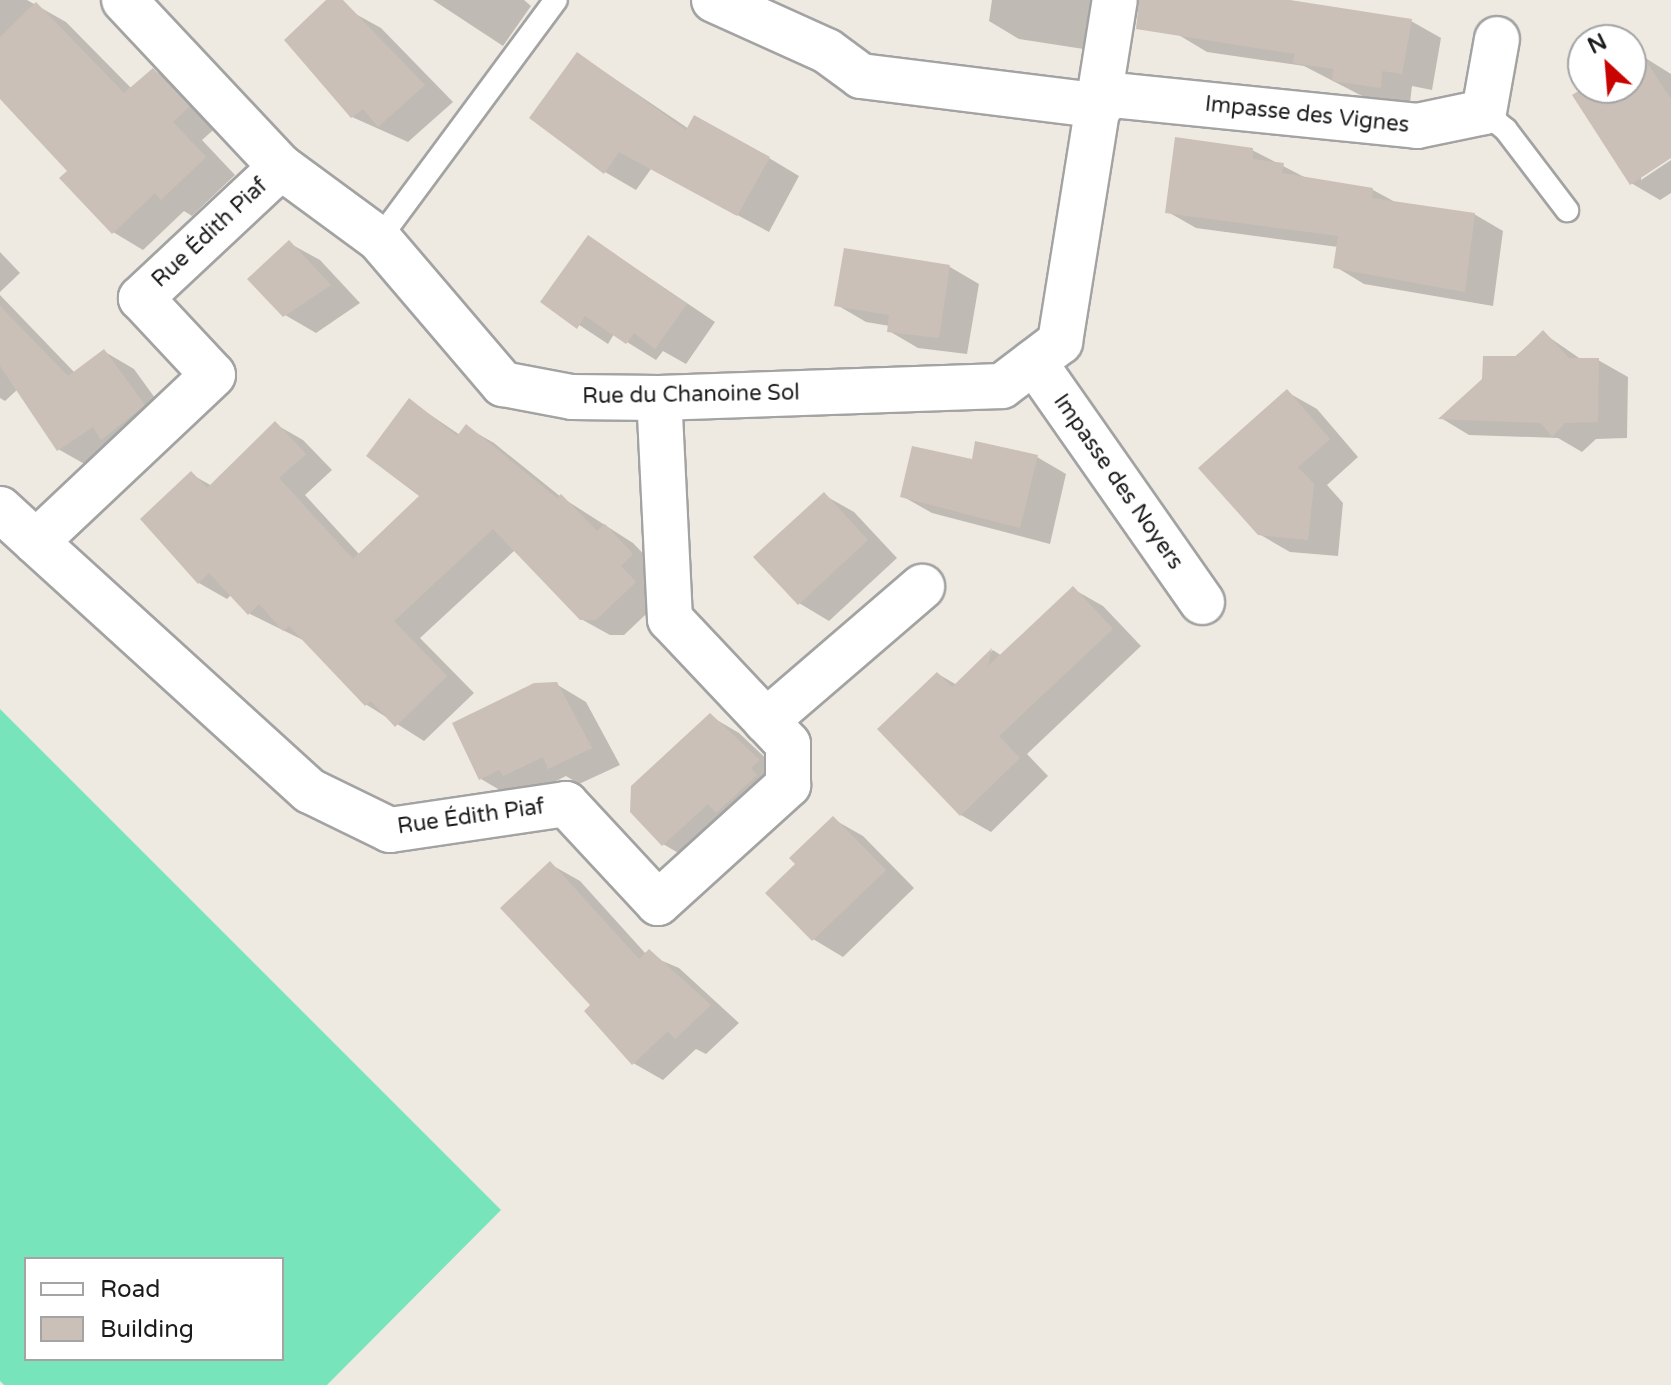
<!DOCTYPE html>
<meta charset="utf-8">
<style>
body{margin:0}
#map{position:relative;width:1671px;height:1385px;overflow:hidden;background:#efeae1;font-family:"Varela Round",sans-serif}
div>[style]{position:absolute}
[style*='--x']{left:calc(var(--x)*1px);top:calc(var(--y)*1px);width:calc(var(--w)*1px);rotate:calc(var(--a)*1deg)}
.pitch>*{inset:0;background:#78e4bc}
.shadow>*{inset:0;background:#0003}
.building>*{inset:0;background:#cbc0b7}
.roads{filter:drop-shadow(2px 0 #a3a3a3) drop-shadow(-2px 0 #a3a3a3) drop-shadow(0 2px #a3a3a3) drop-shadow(0 -2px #a3a3a3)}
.service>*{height:22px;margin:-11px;padding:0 11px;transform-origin:11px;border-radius:11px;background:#fff}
.minor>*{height:44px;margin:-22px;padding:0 22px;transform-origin:22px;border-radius:22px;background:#fff}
span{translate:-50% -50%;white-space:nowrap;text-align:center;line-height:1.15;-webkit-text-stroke:7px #fff;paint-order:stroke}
.street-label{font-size:22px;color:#1c1c1c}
.legend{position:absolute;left:24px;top:1257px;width:260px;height:104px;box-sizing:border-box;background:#fff;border:2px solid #a4a4a4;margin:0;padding:10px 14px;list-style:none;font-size:24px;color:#1c1c1c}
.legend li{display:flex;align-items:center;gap:16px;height:40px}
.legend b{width:40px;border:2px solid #a4a4a4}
.north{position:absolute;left:1567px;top:24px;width:80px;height:80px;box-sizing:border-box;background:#fff;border:2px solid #a4a4a4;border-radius:50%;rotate:334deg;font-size:22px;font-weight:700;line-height:32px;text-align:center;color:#1c1c1c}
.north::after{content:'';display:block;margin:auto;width:28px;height:36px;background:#c80300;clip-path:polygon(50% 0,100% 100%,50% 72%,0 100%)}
</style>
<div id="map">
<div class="pitch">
<i style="clip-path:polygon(evenodd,0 709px,501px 1210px,327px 1385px,4px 1385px,0 1381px,0 709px,26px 1259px,282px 1259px,282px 1359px,26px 1359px,26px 1259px)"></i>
</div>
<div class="shadow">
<i style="clip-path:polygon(0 0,27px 0,66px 22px,132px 89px,153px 70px,184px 88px,219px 125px,202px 140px,235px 175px,192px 216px,184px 211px,143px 250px,113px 232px,70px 171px,0 97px)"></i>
<i style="clip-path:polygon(433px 0,524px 0,531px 6px,503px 46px)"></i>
<i style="clip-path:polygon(992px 0,1098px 0,1090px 50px,1019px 39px,989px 21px)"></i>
<i style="clip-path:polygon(1183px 0,1283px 0,1411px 21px,1441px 38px,1432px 90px,1412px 86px,1410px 103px,1364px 97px,1304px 66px,1207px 52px,1177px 34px)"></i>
<i style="clip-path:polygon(352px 12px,381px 28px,453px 102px,408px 142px,352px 117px)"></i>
<i style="clip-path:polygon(578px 54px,689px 129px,769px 158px,799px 176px,769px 232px,651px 169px,636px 190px,605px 172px)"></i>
<i style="clip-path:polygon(1639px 54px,1671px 74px,1671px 155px,1641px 175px,1641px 180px,1671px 160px,1671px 193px,1660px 200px,1631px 183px,1587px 88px,1631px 88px,1631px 59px)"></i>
<i style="clip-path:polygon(1252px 150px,1310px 180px,1373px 190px,1397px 203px,1474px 214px,1503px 231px,1493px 306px,1364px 284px,1336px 267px,1338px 247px,1196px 228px,1168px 212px)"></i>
<i style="clip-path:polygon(589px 237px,715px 322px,686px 364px,663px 351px,656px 360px,614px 334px,608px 344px,543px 301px)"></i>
<i style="clip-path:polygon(289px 243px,320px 260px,360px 303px,316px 333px,285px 315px)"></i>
<i style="clip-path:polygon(0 252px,20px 273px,0 292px)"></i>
<i style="clip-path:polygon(950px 267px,979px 284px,967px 354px,918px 348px,889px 331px,890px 326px,866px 322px,837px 305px)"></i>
<i style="clip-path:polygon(0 295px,75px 373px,105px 352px,134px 369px,173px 423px,88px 466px,58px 449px,18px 389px,5px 401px,0 398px)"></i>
<i style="clip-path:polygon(1543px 333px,1582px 360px,1598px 360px,1628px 377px,1627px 438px,1596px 439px,1582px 452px,1558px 438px,1469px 435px,1441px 418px)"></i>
<i style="clip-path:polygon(1287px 392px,1317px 409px,1358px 457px,1327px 485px,1343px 503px,1338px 556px,1290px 552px,1259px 534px)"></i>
<i style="clip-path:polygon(410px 401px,460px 435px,466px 427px,494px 443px,561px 497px,633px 543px,660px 571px,662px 599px,624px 635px,610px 635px,581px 619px,515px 550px,420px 638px,474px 693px,424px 741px,367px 705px,307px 642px,250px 614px,232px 594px,227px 599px,199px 583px,191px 474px,212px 486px,275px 424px,303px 440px,332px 470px,305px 495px,360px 555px,422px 496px)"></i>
<i style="clip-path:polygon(1037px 457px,1066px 474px,1050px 544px,932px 513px,902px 496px,973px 461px)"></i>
<i style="clip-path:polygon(824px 495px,854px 512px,897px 558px,829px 621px,799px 603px)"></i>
<i style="clip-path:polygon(1073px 589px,1103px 606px,1141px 646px,1027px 754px,1048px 776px,991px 832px,961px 815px,938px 674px,957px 685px,993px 650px,1002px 656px)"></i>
<i style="clip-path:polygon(556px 684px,586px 702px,620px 765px,579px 784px,566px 776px,534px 792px,526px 787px,510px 796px,481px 779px)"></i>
<i style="clip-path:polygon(710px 716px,739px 733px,787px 778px,692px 861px,663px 844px)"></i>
<i style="clip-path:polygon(833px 819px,863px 836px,914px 888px,843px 957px,813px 939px,798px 864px)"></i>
<i style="clip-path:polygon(550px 864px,580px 881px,646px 954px,679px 968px,739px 1023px,706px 1054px,696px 1049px,663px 1080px,633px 1063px,593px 1005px)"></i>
</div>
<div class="building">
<i style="clip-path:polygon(326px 0,343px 0,425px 85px,378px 127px,363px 109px,351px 118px,284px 40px)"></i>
<i style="clip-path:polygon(1139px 0,1290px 0,1412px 19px,1402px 74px,1382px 71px,1381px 88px,1332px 81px,1333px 69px,1293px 63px,1295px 54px,1136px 29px)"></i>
<i style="clip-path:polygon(36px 2px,124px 93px,153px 68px,190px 106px,173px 122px,206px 157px,161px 200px,155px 193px,112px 234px,59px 178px,67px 171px,0 99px,0 37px)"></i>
<i style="clip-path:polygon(577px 52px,686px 130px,694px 115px,770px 157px,737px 216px,619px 152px,604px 174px,529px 118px)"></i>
<i style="clip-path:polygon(1640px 52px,1671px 99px,1671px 158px,1630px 185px,1572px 95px,1583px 88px,1631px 88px,1631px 58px)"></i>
<i style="clip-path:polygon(1175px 137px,1253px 148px,1253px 159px,1284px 163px,1282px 173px,1373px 188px,1372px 198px,1475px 213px,1465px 292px,1333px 268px,1338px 236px,1165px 213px)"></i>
<i style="clip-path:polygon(588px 235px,687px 304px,655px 349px,634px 333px,626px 344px,585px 316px,577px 329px,540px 302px)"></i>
<i style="clip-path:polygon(289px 240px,331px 285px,283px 317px,247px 279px)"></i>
<i style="clip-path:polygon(844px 248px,950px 265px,939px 338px,887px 332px,889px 315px,834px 306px)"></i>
<i style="clip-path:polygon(0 306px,68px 376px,104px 349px,145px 405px,101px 440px,93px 427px,57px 451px,0 366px)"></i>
<i style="clip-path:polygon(1543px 330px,1569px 358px,1599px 358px,1598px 422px,1565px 423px,1552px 437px,1541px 423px,1438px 419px,1482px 379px,1483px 356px,1517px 356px)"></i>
<i style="clip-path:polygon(1287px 389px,1330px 439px,1298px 467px,1314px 484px,1308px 540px,1258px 535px,1198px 468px)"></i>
<i style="clip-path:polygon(409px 398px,457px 436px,466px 424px,557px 498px,561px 494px,597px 531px,605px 524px,633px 554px,621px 566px,636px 582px,596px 620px,580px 620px,493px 529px,394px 621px,447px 676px,395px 727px,371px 701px,365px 706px,289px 626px,283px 631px,259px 604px,248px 615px,209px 573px,198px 584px,140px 519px,191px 471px,207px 488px,275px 421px,306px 454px,279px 478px,353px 559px,419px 496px,366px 456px)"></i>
<i style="clip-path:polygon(975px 441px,1038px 455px,1020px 528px,900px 497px,912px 446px,972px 459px)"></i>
<i style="clip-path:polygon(824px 492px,868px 540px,798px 605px,753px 557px)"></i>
<i style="clip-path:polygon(1073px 586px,1113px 629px,999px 736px,1020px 758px,960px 816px,877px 729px,937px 672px,952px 687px,992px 648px,988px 666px)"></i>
<i style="clip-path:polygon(557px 682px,592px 748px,548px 769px,543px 757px,503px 776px,499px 770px,479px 780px,452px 723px,534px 683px)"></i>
<i style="clip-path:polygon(710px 713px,760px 760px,751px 768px,757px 775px,716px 813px,708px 804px,662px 846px,630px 812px,631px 786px)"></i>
<i style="clip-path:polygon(833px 816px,886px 870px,812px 941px,765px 893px,795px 864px,789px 858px)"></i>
<i style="clip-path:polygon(550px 861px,639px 959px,649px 949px,711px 1005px,675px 1039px,668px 1031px,632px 1065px,584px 1011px,590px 1005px,500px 908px)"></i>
</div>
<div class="roads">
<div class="service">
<i style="--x:1484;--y:112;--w:28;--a:39"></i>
<i style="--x:1506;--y:130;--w:101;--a:52.7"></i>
<i style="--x:379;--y:239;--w:297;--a:-53.5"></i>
</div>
<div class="minor">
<i style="--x:124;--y:0;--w:229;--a:46.8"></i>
<i style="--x:281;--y:167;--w:122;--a:36.3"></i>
<i style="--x:379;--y:239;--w:191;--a:49.5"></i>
<i style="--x:503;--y:384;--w:70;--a:10.7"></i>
<i style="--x:572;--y:397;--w:87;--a:0.7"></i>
<i style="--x:659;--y:398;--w:343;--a:-2"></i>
<i style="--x:1002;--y:386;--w:73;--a:-37.2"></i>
<i style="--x:1060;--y:342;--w:346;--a:-80.9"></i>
<i style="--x:714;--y:0;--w:124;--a:24.3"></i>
<i style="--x:827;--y:51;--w:42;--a:36.3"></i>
<i style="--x:861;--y:76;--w:242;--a:7.1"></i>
<i style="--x:1103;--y:94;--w:316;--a:5.8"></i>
<i style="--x:1417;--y:126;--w:68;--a:-11.8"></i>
<i style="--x:1484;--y:112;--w:74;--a:-79.9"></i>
<i style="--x:281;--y:167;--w:192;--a:136.9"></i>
<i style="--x:141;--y:298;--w:105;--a:46.9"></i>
<i style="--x:213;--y:375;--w:243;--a:136.7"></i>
<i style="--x:36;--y:542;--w:370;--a:42.3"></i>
<i style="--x:310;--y:791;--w:89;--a:26"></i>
<i style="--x:390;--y:830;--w:178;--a:-8.4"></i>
<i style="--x:566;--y:804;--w:135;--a:47.1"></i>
<i style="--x:658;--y:903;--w:176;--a:-42.2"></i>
<i style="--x:788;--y:785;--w:41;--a:-90"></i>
<i style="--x:788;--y:744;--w:172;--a:-133.3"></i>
<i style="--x:670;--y:619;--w:221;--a:-92.8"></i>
<i style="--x:1034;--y:362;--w:293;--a:55"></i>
<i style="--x:0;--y:509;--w:49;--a:42.5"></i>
<i style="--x:766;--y:721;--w:206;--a:-40.7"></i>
</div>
</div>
<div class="street-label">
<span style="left:1307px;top:115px;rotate:6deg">Impasse des Vignes</span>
<span style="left:210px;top:233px;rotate:-43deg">Rue Édith Piaf</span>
<span style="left:691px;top:395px;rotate:-1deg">Rue du Chanoine Sol</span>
<span style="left:1118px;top:482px;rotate:55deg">Impasse des Noyers</span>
<span style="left:471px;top:817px;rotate:-8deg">Rue Édith Piaf</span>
</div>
<ul class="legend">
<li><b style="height:10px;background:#fff"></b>Road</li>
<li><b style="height:22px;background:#cbc0b7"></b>Building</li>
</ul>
<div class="north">N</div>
</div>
